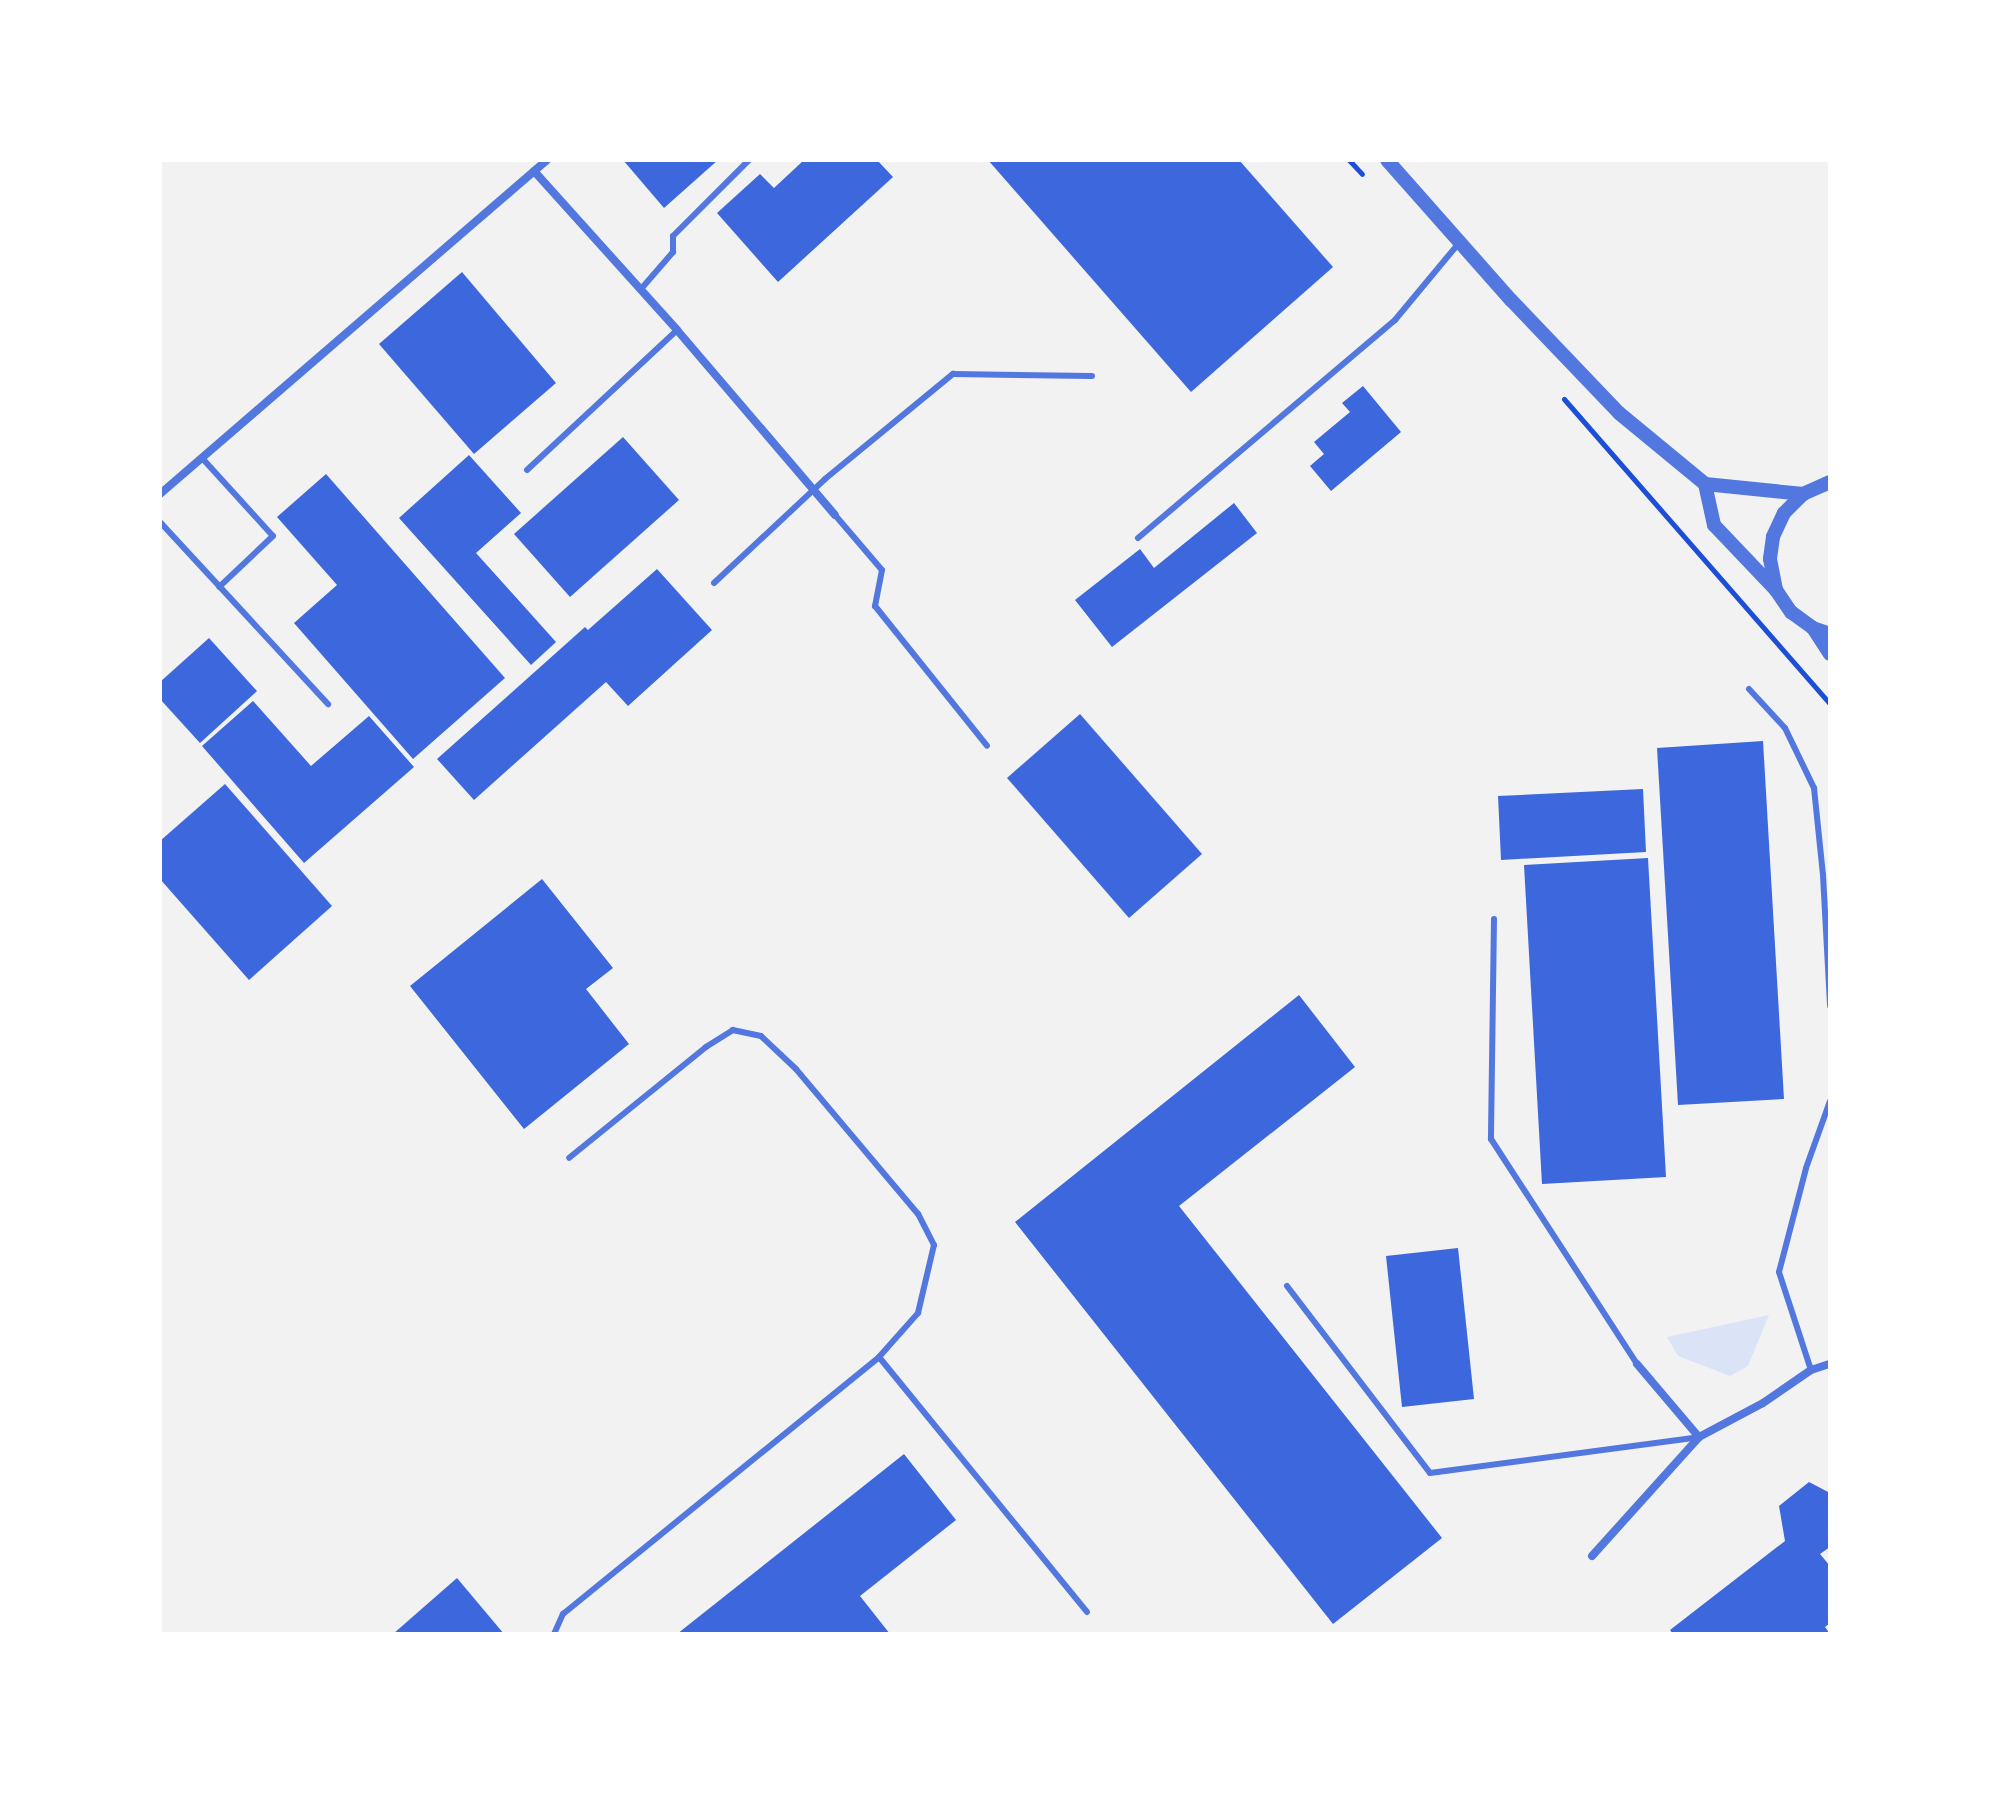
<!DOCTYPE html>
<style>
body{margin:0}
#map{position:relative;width:1990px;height:1794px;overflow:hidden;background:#f2f2f2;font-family:"PT Sans",sans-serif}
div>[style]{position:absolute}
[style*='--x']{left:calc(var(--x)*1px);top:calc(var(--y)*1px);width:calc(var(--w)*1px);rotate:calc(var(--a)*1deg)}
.green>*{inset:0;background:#dbe4f7}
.building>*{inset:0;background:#3d67dc}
.path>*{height:5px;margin:-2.5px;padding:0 2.5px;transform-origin:2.5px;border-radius:2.5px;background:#1d4ed8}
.service>*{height:6px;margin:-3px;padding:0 3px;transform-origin:3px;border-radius:3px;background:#5277de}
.minor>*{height:8px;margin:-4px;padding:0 4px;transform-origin:4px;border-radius:4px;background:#5277de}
.tertiary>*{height:14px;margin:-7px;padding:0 7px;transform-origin:7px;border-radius:7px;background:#5277de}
span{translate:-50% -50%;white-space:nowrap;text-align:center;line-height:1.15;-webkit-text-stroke:8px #fff;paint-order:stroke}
.frame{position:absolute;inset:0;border:162px solid #fff;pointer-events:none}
</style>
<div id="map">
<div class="green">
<i style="clip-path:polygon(1769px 1315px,1748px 1366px,1730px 1376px,1678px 1356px,1667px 1337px)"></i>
</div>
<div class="building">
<i style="clip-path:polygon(623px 160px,718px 160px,664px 208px)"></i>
<i style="clip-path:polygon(804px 160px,877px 160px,893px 177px,778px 282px,717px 213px,760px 174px,774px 188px)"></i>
<i style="clip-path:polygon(988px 160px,1239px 160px,1333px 267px,1191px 392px)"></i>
<i style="clip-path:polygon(462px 272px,556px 383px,474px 454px,379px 344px)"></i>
<i style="clip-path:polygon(1363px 386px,1401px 432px,1331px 491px,1310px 466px,1324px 454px,1314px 442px,1350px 412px,1342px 403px)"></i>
<i style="clip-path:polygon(623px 437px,679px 500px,570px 597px,514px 534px)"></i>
<i style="clip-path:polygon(469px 455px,521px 513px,476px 553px,556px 642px,531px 665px,399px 518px)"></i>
<i style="clip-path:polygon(326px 474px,505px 678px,413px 759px,294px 623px,337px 585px,277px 517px)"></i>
<i style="clip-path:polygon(1234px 503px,1257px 533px,1112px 647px,1075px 600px,1140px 549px,1154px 568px)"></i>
<i style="clip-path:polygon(657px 569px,712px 630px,628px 706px,606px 682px,474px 800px,437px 759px,585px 627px,588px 630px)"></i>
<i style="clip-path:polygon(209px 638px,257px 691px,200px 743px,160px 699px,160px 682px)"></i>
<i style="clip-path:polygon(253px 701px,311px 766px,369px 716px,414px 767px,304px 863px,202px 746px)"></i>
<i style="clip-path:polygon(1080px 714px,1202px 854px,1129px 918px,1007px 778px)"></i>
<i style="clip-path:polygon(1763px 741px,1784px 1099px,1678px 1105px,1657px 748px)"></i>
<i style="clip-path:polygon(225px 784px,332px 906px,249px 980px,160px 879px,160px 841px)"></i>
<i style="clip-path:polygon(1643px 789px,1646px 852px,1501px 860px,1498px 796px)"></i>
<i style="clip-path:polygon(1648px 858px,1666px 1177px,1542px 1184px,1524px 865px)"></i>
<i style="clip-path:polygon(542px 879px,613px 968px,586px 989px,629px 1044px,524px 1129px,410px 986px)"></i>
<i style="clip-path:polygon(1299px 995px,1355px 1067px,1179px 1206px,1442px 1538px,1333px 1624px,1015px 1222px)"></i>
<i style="clip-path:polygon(1458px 1248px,1474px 1399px,1402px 1407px,1386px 1256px)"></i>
<i style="clip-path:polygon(904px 1454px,956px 1520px,860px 1596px,890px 1634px,677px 1634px)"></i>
<i style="clip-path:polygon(1809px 1482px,1830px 1493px,1830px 1547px,1820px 1554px,1830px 1566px,1830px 1623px,1825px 1627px,1830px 1634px,1673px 1634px,1670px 1630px,1785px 1541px,1779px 1506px)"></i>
<i style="clip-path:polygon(457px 1578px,504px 1634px,393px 1634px)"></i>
</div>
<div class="path">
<i style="--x:1349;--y:160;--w:19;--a:47"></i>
<i style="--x:1564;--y:399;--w:405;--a:48.9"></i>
</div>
<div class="service">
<i style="--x:641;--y:289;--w:49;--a:-49.1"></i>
<i style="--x:673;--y:252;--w:16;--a:-90"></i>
<i style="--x:673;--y:236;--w:107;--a:-45"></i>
<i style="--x:202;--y:458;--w:105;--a:47.7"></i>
<i style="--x:273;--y:536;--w:74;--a:136.6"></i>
<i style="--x:527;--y:470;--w:205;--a:-43"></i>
<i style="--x:835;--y:515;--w:72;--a:49.5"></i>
<i style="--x:882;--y:570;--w:37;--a:101"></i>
<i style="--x:875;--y:606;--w:179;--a:51.3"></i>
<i style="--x:160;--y:522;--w:248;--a:47.3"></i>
<i style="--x:1138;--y:538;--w:337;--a:-40.3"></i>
<i style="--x:1395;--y:320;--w:100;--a:-50.3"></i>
<i style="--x:714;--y:583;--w:152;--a:-43.1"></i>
<i style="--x:825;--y:479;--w:166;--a:-39.4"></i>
<i style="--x:953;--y:374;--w:139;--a:0.8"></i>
<i style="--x:1749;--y:689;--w:53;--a:47.3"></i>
<i style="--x:1785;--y:728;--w:67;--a:64.2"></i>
<i style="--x:1814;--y:788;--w:87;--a:84.1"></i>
<i style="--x:1823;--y:875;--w:131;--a:86.9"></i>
<i style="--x:1494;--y:919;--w:220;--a:90.8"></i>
<i style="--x:1491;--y:1139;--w:268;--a:57"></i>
<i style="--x:1287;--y:1286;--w:235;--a:52.6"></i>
<i style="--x:1430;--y:1473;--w:271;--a:-7.6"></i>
<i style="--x:879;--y:1357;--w:329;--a:50.8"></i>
<i style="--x:1811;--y:1370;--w:103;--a:-108.1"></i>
<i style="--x:1779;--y:1272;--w:107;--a:-75.4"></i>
<i style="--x:1806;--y:1168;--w:71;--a:-70.3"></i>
<i style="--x:554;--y:1634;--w:22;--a:-66"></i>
<i style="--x:563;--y:1614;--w:407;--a:-39.1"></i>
<i style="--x:879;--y:1357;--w:59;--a:-48.4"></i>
<i style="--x:918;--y:1313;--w:70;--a:-76.8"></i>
<i style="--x:934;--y:1245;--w:35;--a:-117"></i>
<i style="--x:918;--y:1214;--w:189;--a:-130.1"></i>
<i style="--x:796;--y:1069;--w:48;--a:-136.7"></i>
<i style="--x:761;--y:1036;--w:29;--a:-168"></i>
<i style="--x:733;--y:1030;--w:32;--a:148"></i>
<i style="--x:706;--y:1047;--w:176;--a:141"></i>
</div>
<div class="minor">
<i style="--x:534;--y:171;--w:214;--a:48"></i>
<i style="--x:677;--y:330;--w:243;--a:49.5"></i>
<i style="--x:160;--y:494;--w:511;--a:-40.8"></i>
<i style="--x:1637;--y:1364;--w:96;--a:49.7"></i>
<i style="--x:1592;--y:1556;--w:160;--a:-48"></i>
<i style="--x:1699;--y:1437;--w:72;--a:-28"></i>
<i style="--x:1763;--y:1403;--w:58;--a:-34.5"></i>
<i style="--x:1811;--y:1370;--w:20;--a:-18"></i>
</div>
<div class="tertiary">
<i style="--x:1387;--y:160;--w:187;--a:48.5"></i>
<i style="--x:1511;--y:300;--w:156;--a:46.3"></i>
<i style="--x:1619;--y:413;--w:112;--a:39.5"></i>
<i style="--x:1705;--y:484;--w:99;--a:5.8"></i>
<i style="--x:1830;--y:482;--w:30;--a:156"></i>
<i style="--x:1803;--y:494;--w:27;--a:135"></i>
<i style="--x:1784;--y:513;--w:26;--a:115"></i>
<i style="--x:1773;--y:537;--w:22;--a:98"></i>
<i style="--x:1770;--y:559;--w:32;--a:79"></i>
<i style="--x:1776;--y:590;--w:27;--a:56"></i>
<i style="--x:1791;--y:612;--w:27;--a:36"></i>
<i style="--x:1813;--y:628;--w:18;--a:19"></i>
<i style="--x:1705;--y:484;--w:42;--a:77.6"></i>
<i style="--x:1714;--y:525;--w:90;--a:46.4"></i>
<i style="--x:1813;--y:628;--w:31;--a:57"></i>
</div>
<div class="frame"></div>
</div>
